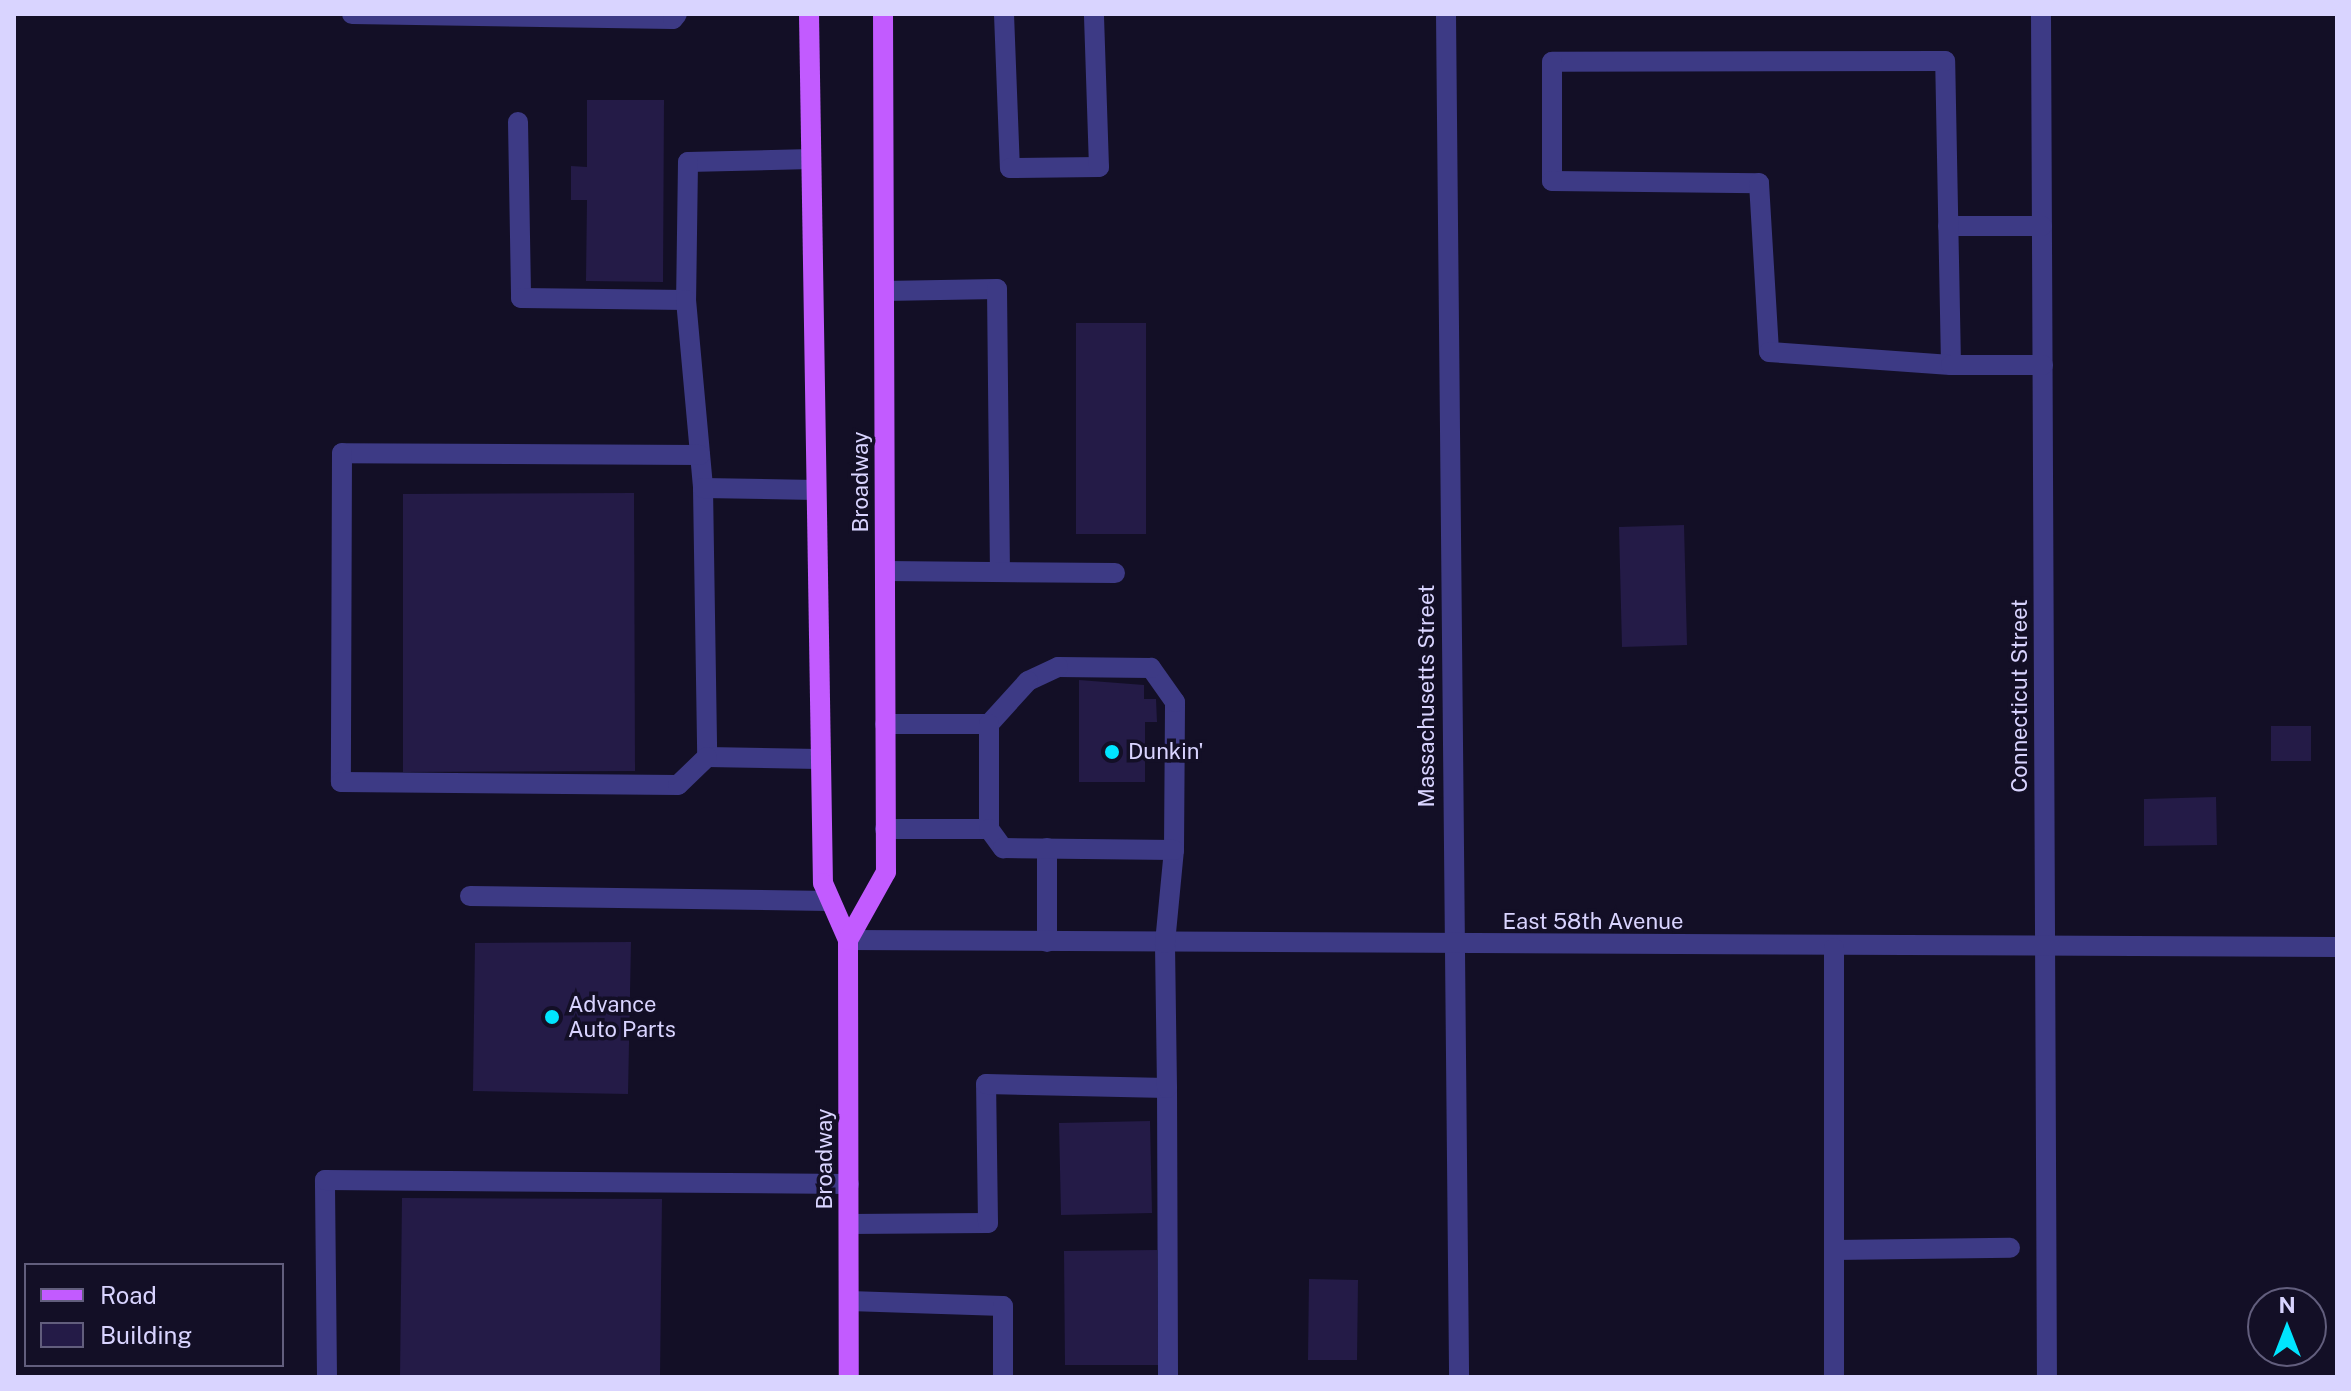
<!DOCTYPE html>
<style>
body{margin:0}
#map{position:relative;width:2351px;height:1391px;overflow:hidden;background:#130f26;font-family:"Public Sans",sans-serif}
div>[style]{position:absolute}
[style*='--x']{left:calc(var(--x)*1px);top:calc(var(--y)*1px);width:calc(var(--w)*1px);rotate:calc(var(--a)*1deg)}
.building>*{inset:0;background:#241b47}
.minor>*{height:20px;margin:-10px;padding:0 10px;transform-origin:10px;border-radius:10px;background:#3d3a85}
.major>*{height:20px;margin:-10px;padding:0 10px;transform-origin:10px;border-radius:10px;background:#c25bff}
.dots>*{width:22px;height:22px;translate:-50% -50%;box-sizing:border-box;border:4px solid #130f26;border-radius:50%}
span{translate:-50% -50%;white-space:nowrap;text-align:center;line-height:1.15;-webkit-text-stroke:7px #130f26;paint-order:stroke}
.street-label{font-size:22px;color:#d9d4ff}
.poi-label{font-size:22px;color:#d9d4ff}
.left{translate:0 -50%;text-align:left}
.frame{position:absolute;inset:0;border:16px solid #d9d4ff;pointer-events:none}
.legend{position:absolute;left:24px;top:1263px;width:260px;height:104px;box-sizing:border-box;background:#130f26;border:2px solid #625e7d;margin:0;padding:10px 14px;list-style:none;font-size:24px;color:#d9d4ff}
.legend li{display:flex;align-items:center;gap:16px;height:40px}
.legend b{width:40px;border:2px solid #625e7d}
.north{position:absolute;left:2247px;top:1287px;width:80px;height:80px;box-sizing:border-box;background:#130f26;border:2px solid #625e7d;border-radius:50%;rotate:0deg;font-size:22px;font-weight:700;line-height:32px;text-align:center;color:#d9d4ff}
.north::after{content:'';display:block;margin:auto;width:28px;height:36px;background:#00e5ff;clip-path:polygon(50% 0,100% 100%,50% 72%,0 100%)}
</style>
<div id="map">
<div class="building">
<i style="clip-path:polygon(587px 100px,664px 100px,663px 282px,586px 281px,587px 200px,571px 200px,571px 166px,587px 167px)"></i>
<i style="clip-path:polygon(1076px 323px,1146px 323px,1146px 534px,1076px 534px)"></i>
<i style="clip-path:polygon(634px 493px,635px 771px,403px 772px,403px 494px)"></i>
<i style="clip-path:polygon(1684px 525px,1687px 645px,1622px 647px,1619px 527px)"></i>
<i style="clip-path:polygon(1079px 680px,1144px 685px,1144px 699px,1156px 699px,1157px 722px,1145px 722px,1145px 782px,1079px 782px)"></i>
<i style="clip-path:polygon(2271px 726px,2311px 726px,2311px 761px,2271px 761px)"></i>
<i style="clip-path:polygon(2216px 797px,2217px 845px,2144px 846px,2144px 799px)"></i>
<i style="clip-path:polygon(631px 942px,628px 1094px,473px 1091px,475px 943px)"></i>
<i style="clip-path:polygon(1150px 1121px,1152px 1213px,1061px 1215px,1059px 1123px)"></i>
<i style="clip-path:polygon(402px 1198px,662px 1199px,660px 1377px,400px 1377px)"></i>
<i style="clip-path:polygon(1157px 1250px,1158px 1365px,1065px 1365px,1064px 1251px)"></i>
<i style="clip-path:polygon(1309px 1279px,1358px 1280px,1357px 1360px,1308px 1360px)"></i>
</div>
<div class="minor">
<i style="--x:352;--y:14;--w:321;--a:0.9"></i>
<i style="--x:673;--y:19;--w:6;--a:-51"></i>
<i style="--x:1004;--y:14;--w:154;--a:87.8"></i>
<i style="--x:1010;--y:168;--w:89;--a:-0.6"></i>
<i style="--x:1099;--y:167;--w:153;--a:-91.9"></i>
<i style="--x:1446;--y:14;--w:1363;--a:89.45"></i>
<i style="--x:2041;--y:14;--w:1363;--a:89.75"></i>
<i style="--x:518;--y:122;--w:176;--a:89"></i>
<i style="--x:521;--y:298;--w:165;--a:0.7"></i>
<i style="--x:811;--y:159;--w:123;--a:178.6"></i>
<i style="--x:688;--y:162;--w:138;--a:90.8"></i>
<i style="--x:686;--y:300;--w:189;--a:84.8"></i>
<i style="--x:703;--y:488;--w:269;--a:89.1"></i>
<i style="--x:707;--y:757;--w:112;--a:1"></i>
<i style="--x:1948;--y:226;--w:94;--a:0"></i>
<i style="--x:884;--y:291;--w:113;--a:-1"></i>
<i style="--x:997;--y:289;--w:282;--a:89.4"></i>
<i style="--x:1951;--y:365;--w:304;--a:-91.1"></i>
<i style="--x:1945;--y:61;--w:393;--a:179.9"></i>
<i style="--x:1552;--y:62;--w:119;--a:90"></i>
<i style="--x:1552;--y:181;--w:207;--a:0.6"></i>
<i style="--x:1759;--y:183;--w:169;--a:86.6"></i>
<i style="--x:1769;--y:352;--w:182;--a:4.1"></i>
<i style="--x:1951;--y:365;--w:92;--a:0"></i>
<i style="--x:700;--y:455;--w:358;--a:-179.7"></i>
<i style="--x:342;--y:453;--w:329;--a:90.2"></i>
<i style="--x:341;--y:782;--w:337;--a:0.5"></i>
<i style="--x:678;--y:785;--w:40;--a:-44"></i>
<i style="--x:703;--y:488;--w:113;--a:1"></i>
<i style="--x:885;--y:571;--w:230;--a:0.5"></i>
<i style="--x:885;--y:724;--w:104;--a:0"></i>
<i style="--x:885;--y:829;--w:104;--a:0"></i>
<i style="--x:1047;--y:848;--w:94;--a:90"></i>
<i style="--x:470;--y:896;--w:360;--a:0.8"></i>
<i style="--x:848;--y:940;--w:1489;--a:0.27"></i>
<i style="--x:1167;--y:1088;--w:289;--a:89.8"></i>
<i style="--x:849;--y:1224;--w:139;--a:-0.4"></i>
<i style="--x:988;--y:1223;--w:139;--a:-90.8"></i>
<i style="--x:986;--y:1084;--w:181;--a:1.3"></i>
<i style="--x:1167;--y:1088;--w:145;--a:-90.8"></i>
<i style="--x:1165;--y:943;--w:93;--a:-84.5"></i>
<i style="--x:1174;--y:850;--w:148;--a:-89.6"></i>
<i style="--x:1175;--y:702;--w:42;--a:-125.2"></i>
<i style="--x:1151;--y:668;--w:93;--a:-179.4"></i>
<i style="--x:1058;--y:667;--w:33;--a:155"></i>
<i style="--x:1028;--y:681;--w:58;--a:132.2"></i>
<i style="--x:989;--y:724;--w:105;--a:90"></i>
<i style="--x:989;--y:829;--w:24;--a:54"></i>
<i style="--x:1003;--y:848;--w:171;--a:0.7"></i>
<i style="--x:1834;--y:1250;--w:176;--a:-0.7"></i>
<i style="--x:849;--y:1301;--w:154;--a:1.9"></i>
<i style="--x:1003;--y:1306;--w:71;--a:90"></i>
<i style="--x:327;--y:1377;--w:197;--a:-90.6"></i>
<i style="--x:325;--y:1180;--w:524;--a:0.44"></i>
<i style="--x:1834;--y:1377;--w:429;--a:-90"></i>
</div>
<div class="major">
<i style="--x:809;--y:14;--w:869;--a:89.08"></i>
<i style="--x:823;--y:883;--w:62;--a:66.3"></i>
<i style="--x:848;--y:940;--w:437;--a:89.9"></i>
<i style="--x:848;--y:940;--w:78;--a:-60.8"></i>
<i style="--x:886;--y:872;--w:858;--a:-90.2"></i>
</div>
<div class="dots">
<i style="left:1112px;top:752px;background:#00e5ff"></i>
<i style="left:552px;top:1017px;background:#00e5ff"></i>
</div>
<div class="street-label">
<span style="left:861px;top:482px;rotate:-90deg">Broadway</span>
<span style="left:1427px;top:696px;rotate:-90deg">Massachusetts Street</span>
<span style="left:2020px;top:696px;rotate:-90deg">Connecticut Street</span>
<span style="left:1593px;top:922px">East 58th Avenue</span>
<span style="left:825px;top:1159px;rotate:-90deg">Broadway</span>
</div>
<div class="poi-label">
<span class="left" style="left:1128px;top:752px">Dunkin'</span>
<span class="left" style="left:568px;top:1017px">Advance<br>Auto Parts</span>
</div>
<div class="frame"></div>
<ul class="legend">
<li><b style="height:10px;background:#c25bff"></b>Road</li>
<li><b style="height:22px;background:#241b47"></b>Building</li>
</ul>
<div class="north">N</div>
</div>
